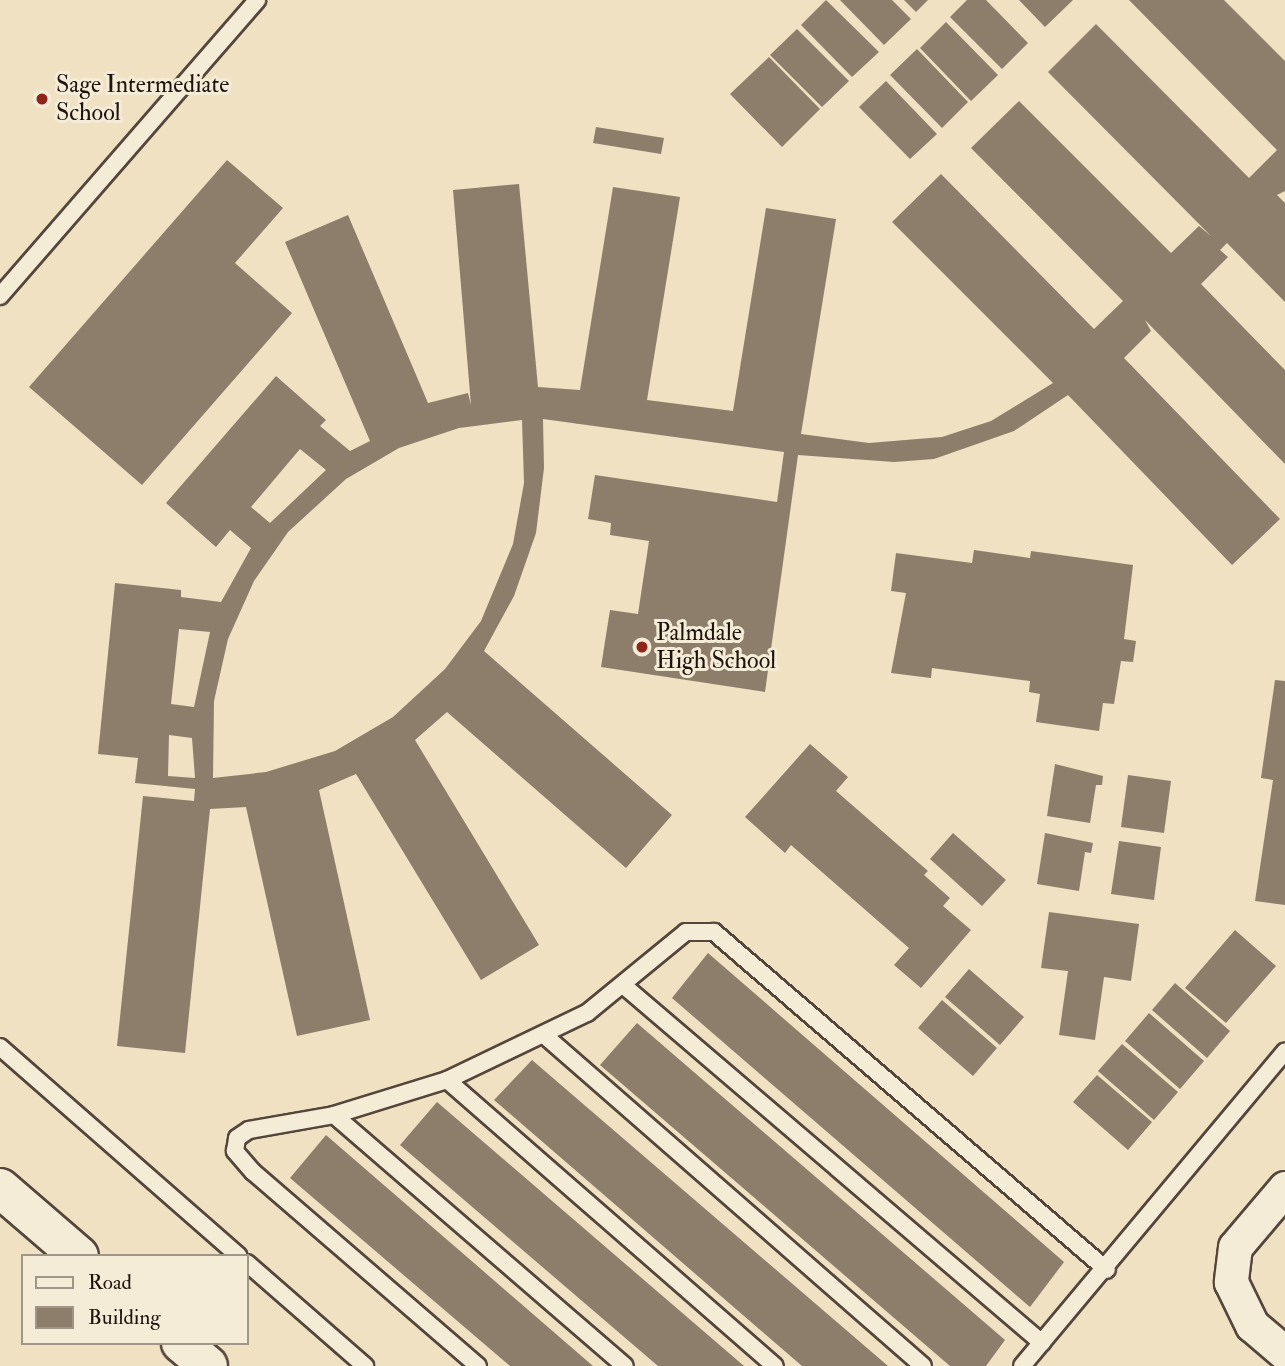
<!DOCTYPE html>
<style>
body{margin:0}
#map{position:relative;width:1285px;height:1366px;overflow:hidden;background:#efe1c1;font-family:"IM FELL Double Pica",serif}
div>[style]{position:absolute}
[style*='--x']{left:calc(var(--x)*1px);top:calc(var(--y)*1px);width:calc(var(--w)*1px);rotate:calc(var(--a)*1deg)}
.building>*{inset:0;background:#8c7e6b}
.roads{filter:drop-shadow(2px 0 #54463b) drop-shadow(-2px 0 #54463b) drop-shadow(0 2px #54463b) drop-shadow(0 -2px #54463b)}
.lane>*{height:16px;margin:-8px;padding:0 8px;transform-origin:8px;border-radius:8px;background:#f5ecd7}
.street>*{height:33px;margin:-16.5px;padding:0 16.5px;transform-origin:16.5px;border-radius:16.5px;background:#f5ecd7}
.secondary>*{height:38px;margin:-19px;padding:0 19px;transform-origin:19px;border-radius:19px;background:#f5ecd7}
.dots>*{width:19px;height:19px;translate:-50% -50%;box-sizing:border-box;border:4px solid #f5ecd7;border-radius:50%}
span{translate:-50% -50%;white-space:nowrap;text-align:center;line-height:1.15;-webkit-text-stroke:6px #f5ecd7;paint-order:stroke}
.poi-label{font-size:24px;color:#20130e}
.left{translate:0 -50%;text-align:left}
.legend{position:absolute;left:21px;top:1254px;width:228px;height:91px;box-sizing:border-box;background:#f5ecd7;border:2px solid #a09587;margin:0;padding:9px 12px;list-style:none;font-size:21px;color:#20130e}
.legend li{display:flex;align-items:center;gap:14px;height:35px}
.legend b{width:35px;border:2px solid #a09587}
</style>
<div id="map">
<div class="building">
<i style="clip-path:polygon(826px 0,879px 52px,852px 77px,801px 25px)"></i>
<i style="clip-path:polygon(840px 0,892px 0,911px 19px,884px 45px)"></i>
<i style="clip-path:polygon(904px 0,928px 0,916px 12px)"></i>
<i style="clip-path:polygon(967px 0,986px 0,1028px 43px,1002px 69px,950px 17px)"></i>
<i style="clip-path:polygon(1019px 0,1073px 0,1045px 27px)"></i>
<i style="clip-path:polygon(evenodd,1129px 0,1224px 0,1285px 61px,1285px 191px,1277px 195px,1285px 203px,1285px 302px,1227px 243px,1220px 250px,1228px 257px,1201px 284px,1285px 370px,1285px 464px,1145px 320px,1151px 331px,1124px 358px,1280px 519px,1232px 565px,1068px 395px,1014px 431px,934px 459px,894px 462px,798px 455px,765px 692px,601px 667px,610px 610px,638px 614px,649px 541px,610px 535px,611px 523px,588px 519px,595px 475px,777px 502px,784px 452px,543px 419px,544px 468px,536px 533px,514px 596px,484px 651px,672px 815px,626px 868px,447px 712px,415px 740px,539px 945px,481px 980px,356px 774px,319px 790px,370px 1020px,297px 1036px,246px 807px,210px 809px,185px 1053px,117px 1046px,143px 796px,194px 801px,195px 789px,135px 783px,138px 758px,98px 754px,115px 583px,181px 590px,181px 597px,221px 602px,251px 548px,230px 530px,216px 547px,166px 503px,276px 376px,326px 420px,320px 426px,350px 451px,370px 441px,285px 242px,348px 215px,428px 403px,468px 393px,471px 405px,453px 190px,519px 184px,538px 387px,580px 390px,613px 187px,680px 197px,647px 400px,733px 411px,766px 208px,836px 219px,801px 434px,869px 443px,942px 437px,991px 421px,1053px 383px,892px 222px,941px 174px,1094px 329px,1123px 301px,971px 148px,1019px 101px,1171px 253px,1199px 226px,1211px 236px,1048px 72px,1096px 24px,1249px 178px,1277px 150px,1129px 0,522px 420px,524px 483px,513px 544px,481px 621px,445px 669px,393px 717px,335px 751px,266px 772px,213px 778px,214px 701px,228px 639px,254px 581px,288px 532px,346px 479px,399px 448px,459px 428px,522px 420px,1129px 0,300px 449px,326px 470px,270px 523px,251px 507px,300px 449px,1129px 0,179px 629px,210px 632px,194px 707px,171px 704px,179px 629px,1129px 0,169px 735px,192px 738px,195px 778px,168px 776px,169px 735px)"></i>
<i style="clip-path:polygon(946px 22px,998px 75px,971px 101px,920px 48px)"></i>
<i style="clip-path:polygon(797px 29px,849px 81px,822px 107px,770px 55px)"></i>
<i style="clip-path:polygon(917px 49px,968px 102px,942px 128px,890px 75px)"></i>
<i style="clip-path:polygon(769px 57px,820px 109px,782px 147px,730px 94px)"></i>
<i style="clip-path:polygon(886px 81px,937px 134px,910px 159px,859px 107px)"></i>
<i style="clip-path:polygon(596px 127px,664px 138px,661px 154px,593px 143px)"></i>
<i style="clip-path:polygon(227px 160px,283px 208px,235px 263px,292px 313px,142px 485px,29px 387px)"></i>
<i style="clip-path:polygon(974px 550px,1030px 558px,1031px 551px,1133px 565px,1124px 639px,1136px 641px,1133px 662px,1121px 661px,1114px 704px,1103px 703px,1099px 731px,1036px 722px,1040px 694px,1029px 692px,1030px 681px,932px 668px,931px 678px,891px 673px,906px 593px,891px 591px,896px 553px,972px 563px)"></i>
<i style="clip-path:polygon(1275px 680px,1285px 681px,1285px 905px,1255px 901px,1273px 780px,1261px 778px)"></i>
<i style="clip-path:polygon(810px 744px,848px 777px,836px 791px,928px 871px,924px 875px,950px 898px,943px 906px,971px 930px,921px 988px,894px 965px,909px 948px,791px 845px,785px 853px,745px 817px)"></i>
<i style="clip-path:polygon(1055px 764px,1103px 776px,1102px 785px,1096px 785px,1090px 823px,1047px 816px)"></i>
<i style="clip-path:polygon(1128px 775px,1171px 781px,1164px 833px,1121px 827px)"></i>
<i style="clip-path:polygon(953px 833px,1006px 880px,982px 906px,930px 859px)"></i>
<i style="clip-path:polygon(1045px 833px,1093px 843px,1091px 853px,1085px 852px,1079px 891px,1037px 884px)"></i>
<i style="clip-path:polygon(1119px 841px,1161px 847px,1154px 900px,1111px 894px)"></i>
<i style="clip-path:polygon(1049px 912px,1139px 924px,1131px 981px,1104px 977px,1095px 1040px,1059px 1035px,1068px 971px,1041px 968px)"></i>
<i style="clip-path:polygon(1235px 930px,1276px 966px,1226px 1023px,1185px 988px)"></i>
<i style="clip-path:polygon(708px 953px,1064px 1262px,1030px 1307px,672px 998px)"></i>
<i style="clip-path:polygon(969px 969px,1024px 1017px,1000px 1045px,945px 997px)"></i>
<i style="clip-path:polygon(1175px 983px,1230px 1031px,1207px 1058px,1152px 1010px)"></i>
<i style="clip-path:polygon(942px 1000px,997px 1048px,973px 1076px,918px 1028px)"></i>
<i style="clip-path:polygon(1149px 1013px,1204px 1061px,1180px 1089px,1125px 1041px)"></i>
<i style="clip-path:polygon(637px 1023px,1005px 1340px,986px 1366px,950px 1366px,600px 1065px)"></i>
<i style="clip-path:polygon(1122px 1044px,1178px 1092px,1154px 1120px,1098px 1071px)"></i>
<i style="clip-path:polygon(532px 1060px,888px 1366px,802px 1366px,494px 1100px)"></i>
<i style="clip-path:polygon(1097px 1075px,1152px 1122px,1128px 1150px,1073px 1102px)"></i>
<i style="clip-path:polygon(437px 1102px,744px 1366px,658px 1366px,400px 1145px)"></i>
<i style="clip-path:polygon(326px 1135px,593px 1366px,510px 1366px,290px 1178px)"></i>
</div>
<div class="roads">
<div class="lane">
<i style="--x:0;--y:296;--w:392;--a:-49"></i>
<i style="--x:623;--y:985;--w:551;--a:40.51"></i>
<i style="--x:544;--y:1035;--w:503;--a:41.13"></i>
<i style="--x:0;--y:1047;--w:317;--a:41.2"></i>
<i style="--x:447;--y:1080;--w:435;--a:41.1"></i>
<i style="--x:334;--y:1115;--w:384;--a:40.8"></i>
<i style="--x:247;--y:1263;--w:157;--a:41.1"></i>
<i style="--x:478;--y:1366;--w:297;--a:-139.2"></i>
<i style="--x:253;--y:1172;--w:28;--a:-131"></i>
<i style="--x:235;--y:1151;--w:13;--a:-81"></i>
<i style="--x:237;--y:1138;--w:14;--a:-34"></i>
<i style="--x:249;--y:1130;--w:86;--a:-10"></i>
<i style="--x:334;--y:1115;--w:118;--a:-17.2"></i>
<i style="--x:447;--y:1080;--w:155;--a:-25.6"></i>
<i style="--x:587;--y:1013;--w:128;--a:-39.3"></i>
<i style="--x:686;--y:932;--w:28;--a:0"></i>
<i style="--x:714;--y:932;--w:518;--a:40.7"></i>
<i style="--x:1022;--y:1366;--w:410;--a:-50.1"></i>
</div>
<div class="street">
<i style="--x:1285;--y:1188;--w:77;--a:130.3"></i>
<i style="--x:1235;--y:1247;--w:35;--a:97"></i>
<i style="--x:1231;--y:1282;--w:48;--a:64"></i>
<i style="--x:1252;--y:1325;--w:43;--a:40.3"></i>
</div>
<div class="secondary">
<i style="--x:0;--y:1188;--w:104;--a:40.7"></i>
<i style="--x:181;--y:1343;--w:35;--a:40"></i>
</div>
</div>
<div class="dots">
<i style="left:42px;top:99px;background:#8f2418"></i>
<i style="left:642px;top:647px;background:#8f2418"></i>
</div>
<div class="poi-label">
<span class="left" style="left:56px;top:99px">Sage Intermediate<br>School</span>
<span class="left" style="left:656px;top:647px">Palmdale<br>High School</span>
</div>
<ul class="legend">
<li><b style="height:9px;background:#f5ecd7"></b>Road</li>
<li><b style="height:19px;background:#8c7e6b"></b>Building</li>
</ul>
</div>
